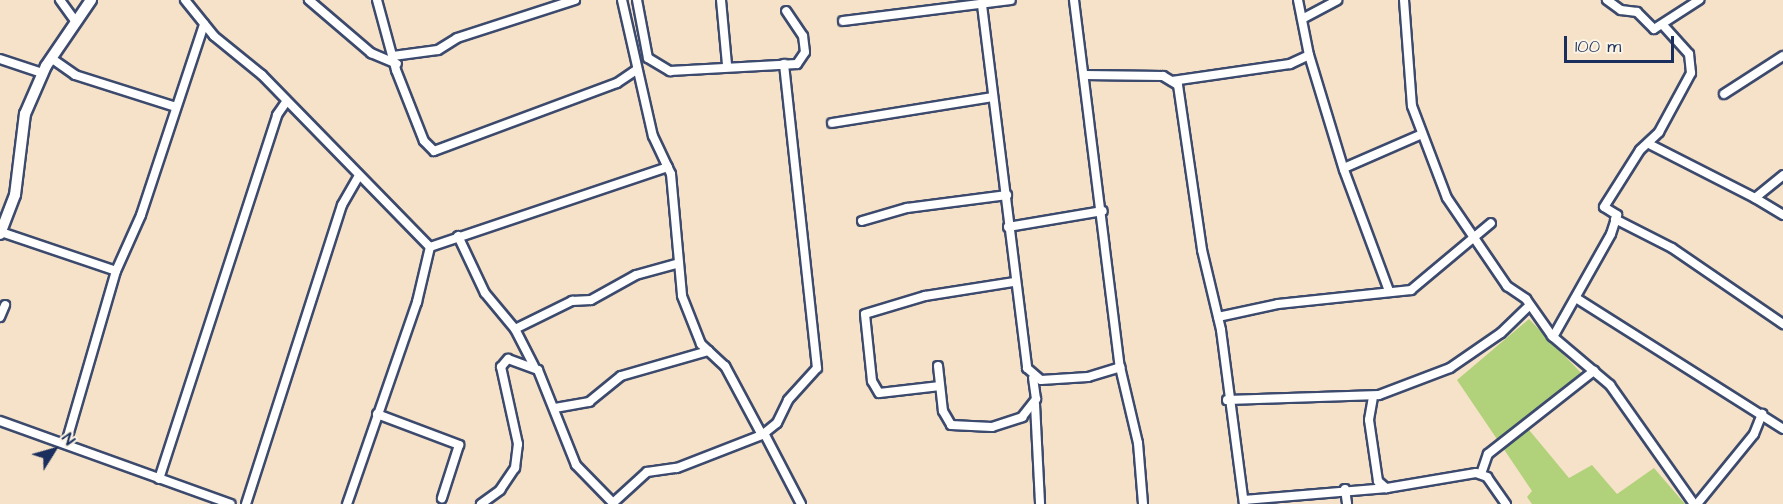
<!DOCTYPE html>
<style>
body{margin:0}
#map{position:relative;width:1783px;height:504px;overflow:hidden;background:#f6e2c8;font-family:"Architects Daughter",sans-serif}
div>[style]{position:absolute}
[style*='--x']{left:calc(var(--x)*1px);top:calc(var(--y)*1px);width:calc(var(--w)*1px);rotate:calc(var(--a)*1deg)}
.green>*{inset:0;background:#b1d27a}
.roads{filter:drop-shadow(2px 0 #3c4a6e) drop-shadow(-2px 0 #3c4a6e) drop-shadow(0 2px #3c4a6e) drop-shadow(0 -2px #3c4a6e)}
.street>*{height:8px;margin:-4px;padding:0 4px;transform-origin:4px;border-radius:4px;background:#fff}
.secondary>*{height:10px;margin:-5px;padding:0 5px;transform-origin:5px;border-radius:5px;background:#fff}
span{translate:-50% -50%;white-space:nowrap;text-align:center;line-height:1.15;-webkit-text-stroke:4.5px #fcf5e5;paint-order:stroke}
.north{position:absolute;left:24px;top:420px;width:60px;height:60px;-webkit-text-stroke:4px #fcf5e5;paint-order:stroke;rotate:53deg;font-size:16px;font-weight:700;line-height:24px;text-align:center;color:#1b2f5e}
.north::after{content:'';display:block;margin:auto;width:21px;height:27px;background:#1b2f5e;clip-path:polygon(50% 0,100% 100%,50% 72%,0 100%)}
.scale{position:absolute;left:1564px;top:36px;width:110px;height:27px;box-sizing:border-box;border:3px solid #1b2f5e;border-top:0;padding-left:8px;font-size:18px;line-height:21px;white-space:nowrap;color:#1b2f5e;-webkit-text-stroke:4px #fcf5e5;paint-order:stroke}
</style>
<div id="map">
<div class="green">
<i style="clip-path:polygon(1529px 319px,1585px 377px,1525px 425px,1569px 478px,1592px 465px,1617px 494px,1654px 468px,1685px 504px,1532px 504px,1527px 497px,1532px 491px,1457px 380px)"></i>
</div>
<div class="roads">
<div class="street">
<i style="--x:60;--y:0;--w:27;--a:54"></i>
<i style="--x:185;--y:0;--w:46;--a:51.1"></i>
<i style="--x:214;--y:36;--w:62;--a:39.1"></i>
<i style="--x:262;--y:75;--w:240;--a:45.7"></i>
<i style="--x:430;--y:247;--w:57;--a:103.3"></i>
<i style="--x:417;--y:302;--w:214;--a:109.1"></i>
<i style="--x:309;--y:0;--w:82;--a:40.5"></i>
<i style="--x:371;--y:53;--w:28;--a:23"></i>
<i style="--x:377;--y:0;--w:73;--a:74.8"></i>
<i style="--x:396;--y:70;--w:76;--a:68.5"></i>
<i style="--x:424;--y:141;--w:14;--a:45"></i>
<i style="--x:434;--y:151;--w:195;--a:-20.4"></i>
<i style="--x:617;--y:83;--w:23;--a:-34"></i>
<i style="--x:622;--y:0;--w:139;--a:77.2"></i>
<i style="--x:653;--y:136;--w:42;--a:64.7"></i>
<i style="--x:671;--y:174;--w:122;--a:84.8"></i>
<i style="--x:682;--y:296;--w:52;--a:68.4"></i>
<i style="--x:701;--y:344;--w:33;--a:43"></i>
<i style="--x:725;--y:366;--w:78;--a:61.8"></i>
<i style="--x:637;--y:0;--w:59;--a:79.3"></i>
<i style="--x:648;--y:58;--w:26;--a:31"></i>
<i style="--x:670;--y:71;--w:127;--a:-3.2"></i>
<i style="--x:797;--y:64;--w:14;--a:-56"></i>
<i style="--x:805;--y:52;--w:16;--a:-97"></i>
<i style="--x:803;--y:36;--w:30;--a:-124"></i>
<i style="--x:721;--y:0;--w:65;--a:84.7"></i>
<i style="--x:1074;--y:0;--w:370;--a:82.9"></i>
<i style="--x:1120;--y:367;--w:78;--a:76.7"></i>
<i style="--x:1138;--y:443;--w:61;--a:85.3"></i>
<i style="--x:1298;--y:0;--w:56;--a:78.7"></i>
<i style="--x:1309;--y:55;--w:120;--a:73.1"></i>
<i style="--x:1344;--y:170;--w:129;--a:69.6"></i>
<i style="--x:1404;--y:0;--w:106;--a:85.7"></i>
<i style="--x:1412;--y:106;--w:98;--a:69.2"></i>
<i style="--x:1447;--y:198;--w:107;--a:55.7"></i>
<i style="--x:1507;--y:286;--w:23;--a:34"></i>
<i style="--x:1526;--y:299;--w:45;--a:54.9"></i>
<i style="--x:1552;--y:336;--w:76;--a:40.2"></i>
<i style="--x:1610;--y:385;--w:146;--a:54.8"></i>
<i style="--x:1607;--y:0;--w:17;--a:36"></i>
<i style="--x:1621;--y:10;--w:16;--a:7"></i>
<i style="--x:1637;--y:12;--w:24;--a:45"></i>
<i style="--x:1654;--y:29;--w:54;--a:-32.8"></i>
<i style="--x:982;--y:5;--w:366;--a:82.9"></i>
<i style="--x:1027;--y:368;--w:18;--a:41"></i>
<i style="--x:1041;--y:380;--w:47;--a:-3.7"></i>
<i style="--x:1088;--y:377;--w:34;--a:-17"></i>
<i style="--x:1302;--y:19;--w:40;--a:-28"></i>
<i style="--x:843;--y:21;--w:169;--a:-7.1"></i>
<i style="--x:393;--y:56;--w:45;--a:-7.6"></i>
<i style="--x:438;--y:50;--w:22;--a:-32"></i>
<i style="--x:457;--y:38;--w:124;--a:-17.9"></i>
<i style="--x:51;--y:58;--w:29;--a:35"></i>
<i style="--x:75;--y:75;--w:103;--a:17.6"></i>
<i style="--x:0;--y:59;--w:44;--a:18.4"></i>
<i style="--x:1084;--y:75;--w:79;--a:0.7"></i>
<i style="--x:1163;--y:76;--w:17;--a:31"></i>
<i style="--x:1178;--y:85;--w:167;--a:81.7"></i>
<i style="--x:1202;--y:250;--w:82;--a:76.6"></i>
<i style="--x:1221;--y:330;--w:176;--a:82.5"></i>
<i style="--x:1172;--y:81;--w:119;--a:-8.2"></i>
<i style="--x:1290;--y:64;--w:21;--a:-25"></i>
<i style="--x:1724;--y:94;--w:70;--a:-32.8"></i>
<i style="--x:832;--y:123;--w:162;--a:-9.2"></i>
<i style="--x:1651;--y:145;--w:117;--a:27"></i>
<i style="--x:1755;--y:198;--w:36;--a:-39"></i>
<i style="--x:1344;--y:168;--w:83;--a:-23.5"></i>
<i style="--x:1755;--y:198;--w:33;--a:31"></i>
<i style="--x:1615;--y:219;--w:64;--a:27"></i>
<i style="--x:1672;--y:248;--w:135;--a:34.4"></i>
<i style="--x:862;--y:221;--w:47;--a:-16.1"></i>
<i style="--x:907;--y:208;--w:101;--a:-7.4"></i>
<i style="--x:1008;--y:227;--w:96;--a:-9.6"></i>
<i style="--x:1;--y:232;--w:121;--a:18.7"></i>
<i style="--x:458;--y:236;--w:63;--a:64.7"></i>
<i style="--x:485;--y:293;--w:47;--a:50.2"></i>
<i style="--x:430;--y:247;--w:251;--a:-18.6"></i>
<i style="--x:1576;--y:298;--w:245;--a:32.3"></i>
<i style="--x:0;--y:317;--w:13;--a:-67"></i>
<i style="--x:1218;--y:317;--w:61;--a:-12.2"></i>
<i style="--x:1278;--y:304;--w:134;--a:-6"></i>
<i style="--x:1411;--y:290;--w:104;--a:-39.9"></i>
<i style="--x:1553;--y:337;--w:118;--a:-60.6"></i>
<i style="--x:1611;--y:234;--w:20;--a:-72"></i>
<i style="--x:1617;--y:215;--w:15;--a:-148"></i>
<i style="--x:1604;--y:207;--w:67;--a:-57.7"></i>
<i style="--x:1640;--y:150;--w:26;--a:-43"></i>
<i style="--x:1659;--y:132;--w:67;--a:-61.5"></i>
<i style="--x:1691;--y:73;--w:19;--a:-96"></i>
<i style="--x:1689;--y:54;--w:38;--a:-132"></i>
<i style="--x:534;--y:366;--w:42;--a:-117.2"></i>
<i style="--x:515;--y:329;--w:64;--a:-26.2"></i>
<i style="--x:572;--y:301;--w:19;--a:-3"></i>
<i style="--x:591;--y:300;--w:51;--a:-29.1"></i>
<i style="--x:636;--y:275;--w:41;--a:-15.4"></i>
<i style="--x:938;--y:366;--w:45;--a:83.7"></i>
<i style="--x:943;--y:411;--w:16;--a:60"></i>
<i style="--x:951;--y:425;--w:41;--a:2.8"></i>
<i style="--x:992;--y:427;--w:32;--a:-18"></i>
<i style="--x:1022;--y:417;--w:23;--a:-52"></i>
<i style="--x:1036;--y:399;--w:21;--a:-98"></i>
<i style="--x:940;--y:386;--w:61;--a:173.5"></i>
<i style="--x:879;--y:393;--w:14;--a:-120"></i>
<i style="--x:872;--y:381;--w:67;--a:-96"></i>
<i style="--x:865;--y:314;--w:63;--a:-16.7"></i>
<i style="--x:925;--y:296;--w:89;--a:-9"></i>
<i style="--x:1373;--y:397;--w:23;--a:100"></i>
<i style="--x:1369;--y:420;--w:62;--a:81.6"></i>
<i style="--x:1378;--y:481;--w:11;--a:41"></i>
<i style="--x:1227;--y:400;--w:152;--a:-1.9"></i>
<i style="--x:1379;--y:395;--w:76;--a:-20.8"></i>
<i style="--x:1450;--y:368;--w:62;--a:-34.5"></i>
<i style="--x:1501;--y:333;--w:40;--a:-44"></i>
<i style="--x:1035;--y:404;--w:100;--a:87.1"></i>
<i style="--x:555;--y:408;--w:35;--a:-10"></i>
<i style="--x:589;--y:402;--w:41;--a:-39.1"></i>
<i style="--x:621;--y:376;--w:91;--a:-16"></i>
<i style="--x:377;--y:414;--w:88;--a:20.7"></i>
<i style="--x:459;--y:445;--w:56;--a:107.8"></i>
<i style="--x:0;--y:421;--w:245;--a:19.8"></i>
<i style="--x:764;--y:433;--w:80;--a:62.5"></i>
<i style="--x:66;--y:443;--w:179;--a:-73.8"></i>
<i style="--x:116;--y:271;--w:61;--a:-65.9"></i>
<i style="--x:141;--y:215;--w:201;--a:-71.7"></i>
<i style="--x:1481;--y:474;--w:21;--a:-71"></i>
<i style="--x:1488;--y:454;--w:135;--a:-38.1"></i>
<i style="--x:159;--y:479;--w:383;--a:-72"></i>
<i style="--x:277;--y:115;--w:16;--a:-55"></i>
<i style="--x:1345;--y:489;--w:15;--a:82"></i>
<i style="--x:1244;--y:500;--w:144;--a:-4.8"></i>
<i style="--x:1387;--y:488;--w:90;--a:-9.6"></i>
<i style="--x:1476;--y:473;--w:12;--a:20"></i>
<i style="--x:1487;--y:477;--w:33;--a:55"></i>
<i style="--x:613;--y:503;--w:46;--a:-42.4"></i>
<i style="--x:647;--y:472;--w:30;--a:-8"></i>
<i style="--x:677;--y:468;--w:91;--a:-21.2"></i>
<i style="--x:762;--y:435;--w:19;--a:-39"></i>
<i style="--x:777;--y:423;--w:25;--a:-64"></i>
<i style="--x:788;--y:400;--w:43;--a:-47.8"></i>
<i style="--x:817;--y:368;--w:306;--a:-96.2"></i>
<i style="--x:246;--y:504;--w:314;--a:-72.2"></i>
<i style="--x:342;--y:205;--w:34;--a:-60"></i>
<i style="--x:481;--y:504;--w:24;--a:-36"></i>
<i style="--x:500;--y:490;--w:27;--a:-56"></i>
<i style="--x:515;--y:468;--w:24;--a:-83"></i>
<i style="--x:518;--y:444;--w:79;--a:-102.4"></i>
<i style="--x:501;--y:367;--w:11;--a:-49"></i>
<i style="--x:508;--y:359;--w:32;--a:20"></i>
<i style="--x:538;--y:370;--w:102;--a:68.2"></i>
<i style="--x:576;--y:465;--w:54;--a:45.7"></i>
<i style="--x:1697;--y:504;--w:90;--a:-50.8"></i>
<i style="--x:1754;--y:434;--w:22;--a:-68"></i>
</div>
<div class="secondary">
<i style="--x:0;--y:234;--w:42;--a:-69"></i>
<i style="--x:15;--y:195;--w:82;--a:-83"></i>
<i style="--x:25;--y:114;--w:52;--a:-66.4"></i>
<i style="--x:46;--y:66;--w:80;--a:-55.7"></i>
</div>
</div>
<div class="north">N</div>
<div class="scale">100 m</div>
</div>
